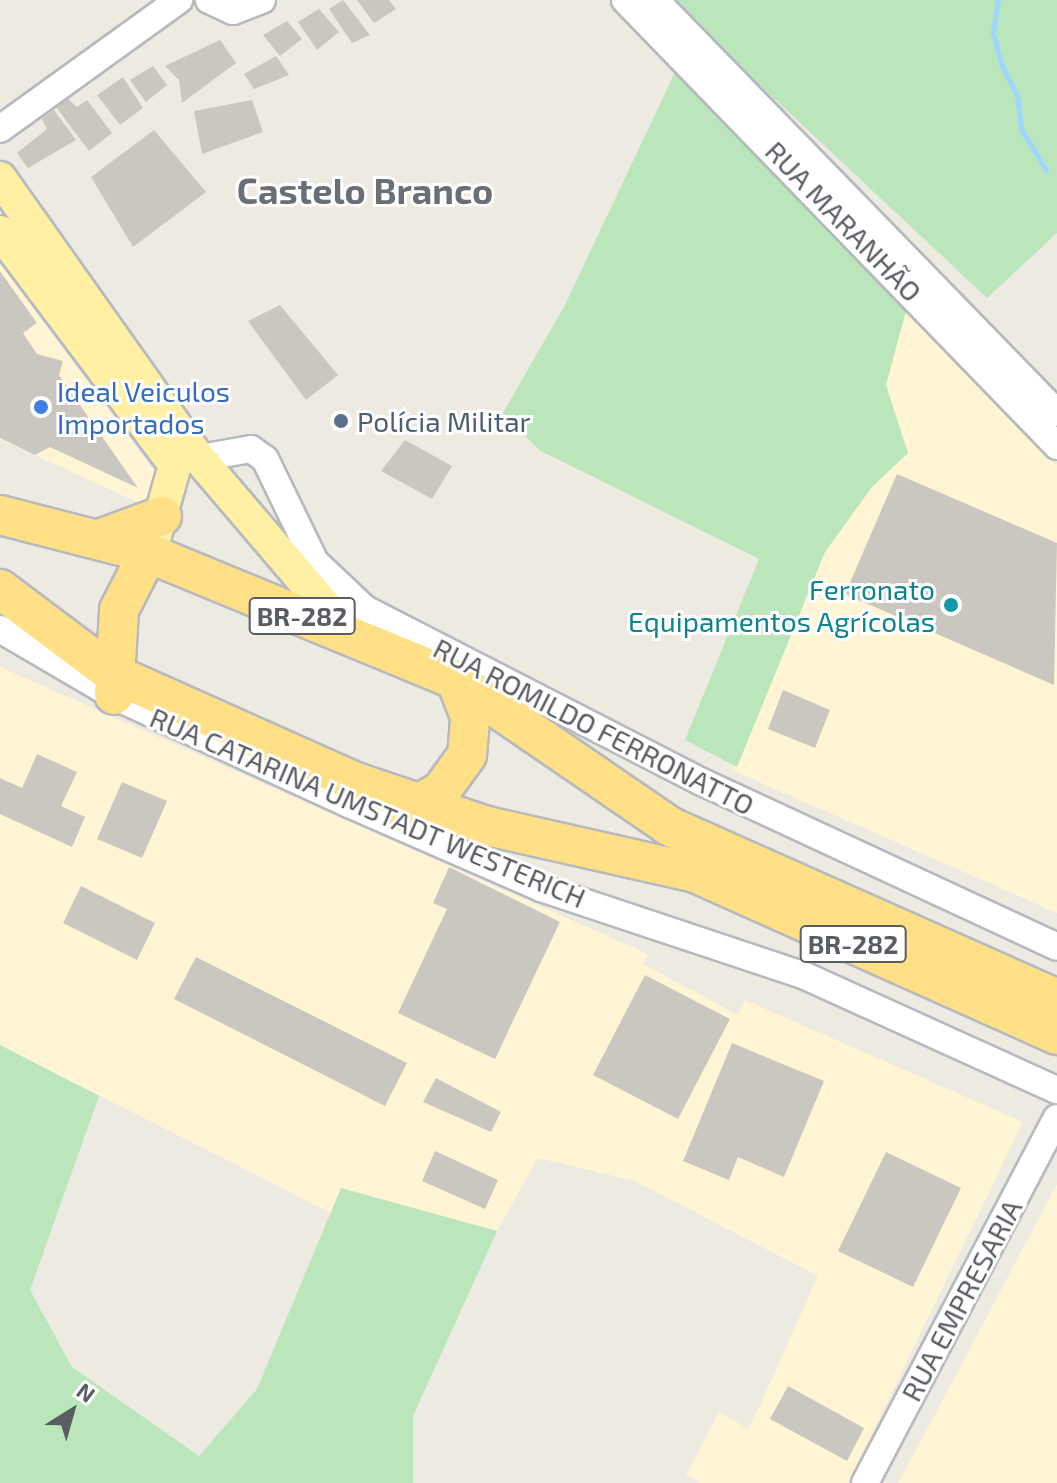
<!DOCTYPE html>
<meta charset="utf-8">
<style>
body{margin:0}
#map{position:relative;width:1057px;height:1483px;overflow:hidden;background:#edeae1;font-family:"Exo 2",sans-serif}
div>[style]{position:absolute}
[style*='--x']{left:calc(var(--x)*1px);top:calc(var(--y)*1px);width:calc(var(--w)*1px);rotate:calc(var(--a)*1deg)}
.commercial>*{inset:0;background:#fff5d4}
.green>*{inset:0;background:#bbe6bb}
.stream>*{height:5px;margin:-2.5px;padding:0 2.5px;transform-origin:2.5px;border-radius:2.5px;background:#9fd5ff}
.building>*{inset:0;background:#cac7c0}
.roads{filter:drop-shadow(2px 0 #b6b9be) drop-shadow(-2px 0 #b6b9be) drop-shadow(0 2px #b6b9be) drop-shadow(0 -2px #b6b9be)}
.minor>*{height:26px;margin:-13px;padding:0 13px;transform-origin:13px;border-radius:13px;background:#fff}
.major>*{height:32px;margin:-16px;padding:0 16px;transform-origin:16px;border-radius:16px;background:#fff0a4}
.highway>*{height:38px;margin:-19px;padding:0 19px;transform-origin:19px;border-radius:19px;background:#ffe086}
.dots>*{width:22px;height:22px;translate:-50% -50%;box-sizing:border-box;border:4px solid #fff;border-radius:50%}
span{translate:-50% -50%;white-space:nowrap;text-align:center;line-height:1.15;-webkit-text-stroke:6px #fff;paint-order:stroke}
.shield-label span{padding:2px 6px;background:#fff;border:2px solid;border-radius:6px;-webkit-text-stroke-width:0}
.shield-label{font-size:26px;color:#595d62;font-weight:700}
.street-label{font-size:28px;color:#595d62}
.shop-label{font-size:28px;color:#366cbe}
.left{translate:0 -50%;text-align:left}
.service-label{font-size:28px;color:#4e5e75}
.culture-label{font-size:28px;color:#0d838f}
.right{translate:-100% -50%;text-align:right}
.district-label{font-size:36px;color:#6a6f75;font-weight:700}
.north{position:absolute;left:32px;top:1371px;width:80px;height:80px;-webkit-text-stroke:6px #fff;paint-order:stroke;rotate:37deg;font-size:22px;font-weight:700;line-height:32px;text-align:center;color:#595d62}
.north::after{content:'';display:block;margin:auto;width:28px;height:36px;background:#595d62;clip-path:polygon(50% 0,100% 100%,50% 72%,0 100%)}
</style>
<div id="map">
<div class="commercial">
<i style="clip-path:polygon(0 264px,154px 471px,159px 485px,152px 509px,0 439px)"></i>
<i style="clip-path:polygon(901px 303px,1057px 465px,1057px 913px,732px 770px)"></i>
<i style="clip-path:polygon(0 667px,648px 954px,643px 964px,738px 1015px,745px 1000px,1023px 1122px,848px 1483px,700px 1483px,686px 1475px,719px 1412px,749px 1429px,818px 1276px,635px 1181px,538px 1158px,497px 1231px,342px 1189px,331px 1213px,0 1045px)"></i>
<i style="clip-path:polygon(1057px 1184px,1057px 1483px,898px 1483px,929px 1426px)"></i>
</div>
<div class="green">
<i style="clip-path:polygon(669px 0,1057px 0,1057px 233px,987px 298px)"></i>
<i style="clip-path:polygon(676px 70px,909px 300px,886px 385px,908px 453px,872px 487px,825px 552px,737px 767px,685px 740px,759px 559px,539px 450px,503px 413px,565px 305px)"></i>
<i style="clip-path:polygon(0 1045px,99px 1096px,30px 1290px,72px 1367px,199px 1456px,257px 1389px,341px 1188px,497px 1231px,413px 1416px,413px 1483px,0 1483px)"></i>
</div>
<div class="stream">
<i style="--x:998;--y:0;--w:33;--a:99"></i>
<i style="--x:993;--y:33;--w:34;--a:75"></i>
<i style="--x:1002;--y:66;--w:33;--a:63"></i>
<i style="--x:1017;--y:95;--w:34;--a:83"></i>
<i style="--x:1021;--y:129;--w:48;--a:58.6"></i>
</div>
<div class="building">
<i style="clip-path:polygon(343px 0,370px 35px,352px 43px,329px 9px)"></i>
<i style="clip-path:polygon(357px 0,389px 0,396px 9px,374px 23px)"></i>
<i style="clip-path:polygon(319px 9px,339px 32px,317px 50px,298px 22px)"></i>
<i style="clip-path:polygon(287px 21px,302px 39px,280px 56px,263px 35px)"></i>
<i style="clip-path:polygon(220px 40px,236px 63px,182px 103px,179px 80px,165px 66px)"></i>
<i style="clip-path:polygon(276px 56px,289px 75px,254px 89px,244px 74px)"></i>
<i style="clip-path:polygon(153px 66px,167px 85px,146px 102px,130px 80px)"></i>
<i style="clip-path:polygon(123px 77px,143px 108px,120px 125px,97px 95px)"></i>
<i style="clip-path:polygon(68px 99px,77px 107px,87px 100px,112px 133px,89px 151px,56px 107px)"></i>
<i style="clip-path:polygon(252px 100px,263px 132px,202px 154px,194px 111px)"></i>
<i style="clip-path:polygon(54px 110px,76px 140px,28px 168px,17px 153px,47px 129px,42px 119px)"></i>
<i style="clip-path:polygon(154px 130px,206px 192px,133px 247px,91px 177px)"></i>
<i style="clip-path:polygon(0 271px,37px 323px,23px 333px,37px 354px,63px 361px,59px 375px,138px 488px,50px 447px,35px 455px,0 438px)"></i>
<i style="clip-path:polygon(280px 305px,338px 375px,306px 400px,248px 321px)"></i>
<i style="clip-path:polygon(405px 440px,452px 466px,432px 499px,381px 471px)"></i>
<i style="clip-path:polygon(897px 474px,1057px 543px,1054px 685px,845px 594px)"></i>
<i style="clip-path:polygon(783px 690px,830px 710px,815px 748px,768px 729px)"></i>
<i style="clip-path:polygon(37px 754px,77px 772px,61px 806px,85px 817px,72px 847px,0 814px,0 778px,22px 788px)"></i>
<i style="clip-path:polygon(122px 782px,167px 801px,142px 858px,97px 839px)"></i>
<i style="clip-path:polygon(449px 867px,560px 922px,495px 1059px,398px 1013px,447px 909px,433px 903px)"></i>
<i style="clip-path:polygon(81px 886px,155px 923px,137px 960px,63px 923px)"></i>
<i style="clip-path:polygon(196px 957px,407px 1063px,385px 1106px,174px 999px)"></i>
<i style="clip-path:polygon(645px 975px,730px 1019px,678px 1119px,593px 1075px)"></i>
<i style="clip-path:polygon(732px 1043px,824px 1081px,784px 1177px,738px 1157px,729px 1180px,683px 1161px)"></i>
<i style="clip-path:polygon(436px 1078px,501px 1112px,491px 1132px,423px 1102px)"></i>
<i style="clip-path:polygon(435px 1151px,498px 1180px,485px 1209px,422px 1181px)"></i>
<i style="clip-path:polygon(886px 1152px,961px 1188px,913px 1287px,838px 1251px)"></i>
<i style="clip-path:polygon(788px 1386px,864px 1428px,847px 1461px,770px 1419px)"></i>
</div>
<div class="roads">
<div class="minor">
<i style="--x:209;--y:0;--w:26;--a:25"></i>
<i style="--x:233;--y:11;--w:31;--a:-21"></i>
<i style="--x:625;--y:0;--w:621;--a:45.91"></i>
<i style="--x:655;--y:0;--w:576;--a:45.77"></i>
<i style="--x:0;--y:129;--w:221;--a:-35.8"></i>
<i style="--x:183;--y:461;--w:69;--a:-10"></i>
<i style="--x:251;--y:449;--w:17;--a:36"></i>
<i style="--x:265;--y:459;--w:114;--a:64.1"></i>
<i style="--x:315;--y:562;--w:69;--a:43.2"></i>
<i style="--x:365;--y:609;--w:379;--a:27.2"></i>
<i style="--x:702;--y:782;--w:391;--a:24.9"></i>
<i style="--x:0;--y:629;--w:132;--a:30.4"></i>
<i style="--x:114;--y:696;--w:259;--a:24.7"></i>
<i style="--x:349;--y:804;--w:210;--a:23.6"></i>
<i style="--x:541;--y:888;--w:276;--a:18.4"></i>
<i style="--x:803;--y:975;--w:279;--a:24.4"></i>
<i style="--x:865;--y:1483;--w:412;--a:-62.3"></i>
</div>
<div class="major">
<i style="--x:0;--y:178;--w:341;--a:54.7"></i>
<i style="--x:197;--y:456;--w:233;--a:49.5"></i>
<i style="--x:0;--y:232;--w:291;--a:53.1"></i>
<i style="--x:175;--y:465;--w:77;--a:105.8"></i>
</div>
<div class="highway">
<i style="--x:0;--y:515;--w:153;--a:14.4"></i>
<i style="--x:148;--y:553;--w:333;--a:22.4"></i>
<i style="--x:456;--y:680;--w:258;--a:34.4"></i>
<i style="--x:669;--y:826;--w:425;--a:24"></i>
<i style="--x:99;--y:539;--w:67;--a:-20.1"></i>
<i style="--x:0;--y:589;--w:140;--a:36.9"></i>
<i style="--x:112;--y:673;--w:267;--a:24.1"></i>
<i style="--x:356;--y:782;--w:138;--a:18.6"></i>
<i style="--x:487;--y:826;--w:213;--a:12.7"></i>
<i style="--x:695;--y:873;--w:397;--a:24.1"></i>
<i style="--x:114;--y:695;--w:85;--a:-86.6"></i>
<i style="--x:119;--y:610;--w:64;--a:-63"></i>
<i style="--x:404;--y:812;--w:43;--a:-29.6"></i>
<i style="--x:441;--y:791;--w:44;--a:-54.2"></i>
<i style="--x:467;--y:755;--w:38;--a:-85"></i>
<i style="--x:470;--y:717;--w:40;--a:-111"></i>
</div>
</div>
<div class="dots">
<i style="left:41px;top:407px;background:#3f7fe0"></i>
<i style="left:341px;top:421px;background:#5c6f8a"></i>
<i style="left:951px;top:605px;background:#0f9aa8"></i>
</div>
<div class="shield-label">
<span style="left:302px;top:616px">BR-282</span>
<span style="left:853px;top:944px">BR-282</span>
</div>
<div class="street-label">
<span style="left:844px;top:221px;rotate:46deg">RUA MARANHÃO</span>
<span style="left:594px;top:726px;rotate:27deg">RUA ROMILDO FERRONATTO</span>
<span style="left:368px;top:807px;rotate:23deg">RUA CATARINA UMSTADT WESTERICH</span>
<span style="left:961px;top:1300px;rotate:-62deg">RUA EMPRESARIA</span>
</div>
<div class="shop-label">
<span class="left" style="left:57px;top:407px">Ideal Veiculos<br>Importados</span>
</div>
<div class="service-label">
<span class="left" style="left:357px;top:421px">Polícia Militar</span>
</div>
<div class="culture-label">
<span class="right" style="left:935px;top:605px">Ferronato<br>Equipamentos Agrícolas</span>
</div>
<div class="district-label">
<span style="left:365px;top:190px">Castelo Branco</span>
</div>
<div class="north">N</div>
</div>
